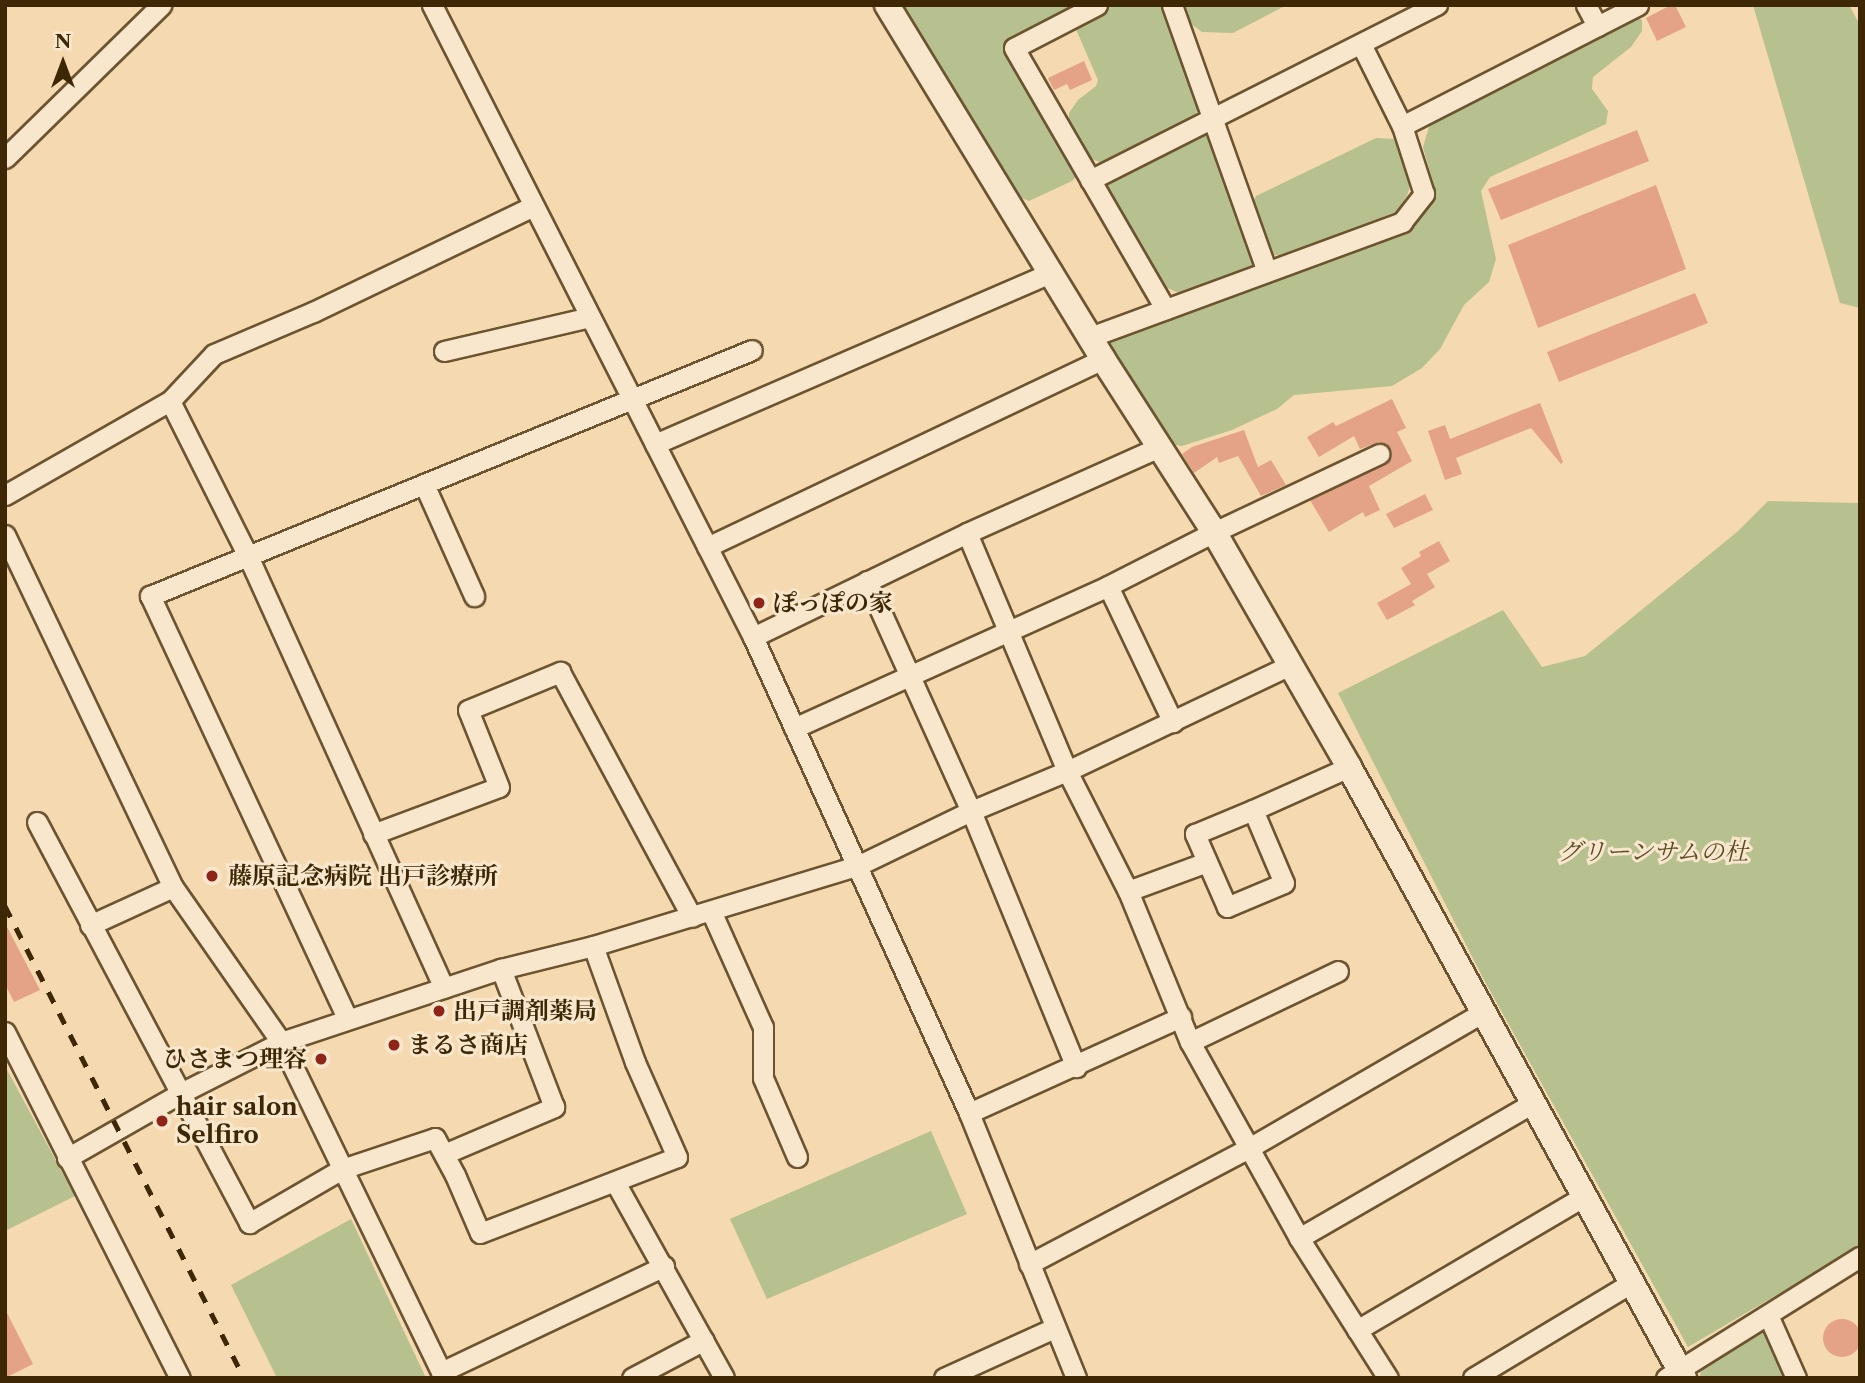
<!DOCTYPE html>
<meta charset="utf-8">
<style>
body{margin:0}
#map{position:relative;width:1865px;height:1383px;overflow:hidden;background:#f5dab1;font-family:"Libre Caslon Text","Noto Serif JP",serif}
div>[style]{position:absolute}
[style*='--x']{left:calc(var(--x)*1px);top:calc(var(--y)*1px);width:calc(var(--w)*1px);rotate:calc(var(--a)*1deg)}
.green>*{inset:0;background:#b7c08f}
.building>*{inset:0;background:#e4a287}
.round{border-radius:50%}
.roads{filter:drop-shadow(2px 0 #6c5430) drop-shadow(-2px 0 #6c5430) drop-shadow(0 2px #6c5430) drop-shadow(0 -2px #6c5430)}
.minor>*{height:19px;margin:-9.5px;padding:0 9.5px;transform-origin:9.5px;border-radius:9.5px;background:#f8e7cc}
.tertiary>*{height:24px;margin:-12px;padding:0 12px;transform-origin:12px;border-radius:12px;background:#f8e7cc}
.rail>*{height:5px;margin-top:-2.5px;transform-origin:0;background:repeating-linear-gradient(90deg,#3e2705 0 12px,transparent 0 24px)}
.dots>*{width:19px;height:19px;translate:-50% -50%;box-sizing:border-box;border:4px solid #f8e7cc;border-radius:50%}
span{translate:-50% -50%;white-space:nowrap;text-align:center;line-height:1.15;-webkit-text-stroke:6px #f8e7cc;paint-order:stroke}
.poi-label{font-size:24px;color:#3e2705;font-weight:700}
.left{translate:0 -50%;text-align:left}
.right{translate:-100% -50%;text-align:right}
.park-label{font-size:24px;color:#5c4d28;font-style:italic}
.frame{position:absolute;inset:0;border:7px solid #3e2705;pointer-events:none}
.north{position:absolute;left:28px;top:28px;width:70px;height:70px;-webkit-text-stroke:5px #f8e7cc;paint-order:stroke;rotate:0deg;font-size:19px;font-weight:700;line-height:28px;text-align:center;color:#3e2705}
.north::after{content:'';display:block;margin:auto;width:24px;height:32px;background:#3e2705;clip-path:polygon(50% 0,100% 100%,50% 72%,0 100%)}
</style>
<div id="map">
<div class="green">
<i style="clip-path:polygon(899px 5px,1084px 5px,1012px 41px,1080px 172px,1072px 181px,1029px 201px,1015px 195px)"></i>
<i style="clip-path:polygon(1112px 5px,1166px 5px,1201px 105px,1193px 119px,1105px 164px,1089px 158px,1069px 129px,1069px 113px,1078px 100px,1096px 86px,1098px 80px,1075px 27px)"></i>
<i style="clip-path:polygon(1178px 5px,1287px 5px,1233px 33px,1202px 32px,1180px 16px)"></i>
<i style="clip-path:polygon(1753px 5px,1849px 5px,1860px 25px,1860px 308px,1840px 303px)"></i>
<i style="clip-path:polygon(1634px 15px,1642px 20px,1642px 31px,1631px 47px,1593px 77px,1592px 89px,1608px 111px,1606px 124px,1490px 177px,1481px 191px,1496px 259px,1489px 282px,1464px 305px,1440px 349px,1422px 368px,1392px 386px,1294px 395px,1277px 409px,1232px 430px,1182px 446px,1171px 444px,1104px 344px,1105px 337px,1313px 267px,1379px 240px,1428px 202px,1433px 184px,1423px 147px,1429px 127px,1449px 111px)"></i>
<i style="clip-path:polygon(1199px 134px,1212px 138px,1254px 265px,1246px 274px,1181px 294px,1163px 286px,1099px 192px,1099px 185px)"></i>
<i style="clip-path:polygon(1376px 138px,1397px 139px,1413px 176px,1407px 196px,1396px 212px,1279px 256px,1272px 254px,1252px 204px,1256px 196px)"></i>
<i style="clip-path:polygon(1768px 501px,1860px 503px,1860px 1246px,1688px 1347px,1484px 980px,1338px 693px,1503px 610px,1542px 667px,1585px 656px,1737px 532px)"></i>
<i style="clip-path:polygon(5px 1066px,75px 1196px,5px 1231px)"></i>
<i style="clip-path:polygon(931px 1131px,967px 1214px,767px 1299px,730px 1219px)"></i>
<i style="clip-path:polygon(351px 1219px,426px 1378px,277px 1378px,231px 1285px)"></i>
<i style="clip-path:polygon(1756px 1330px,1766px 1330px,1785px 1378px,1700px 1378px,1701px 1369px,1707px 1361px)"></i>
</div>
<div class="building">
<i style="clip-path:polygon(1671px 5px,1675px 5px,1686px 27px,1657px 41px,1646px 18px)"></i>
<i style="clip-path:polygon(1084px 61px,1092px 80px,1070px 90px,1067px 84px,1054px 90px,1048px 78px)"></i>
<i style="clip-path:polygon(1637px 130px,1649px 161px,1501px 220px,1488px 189px)"></i>
<i style="clip-path:polygon(1656px 185px,1686px 269px,1538px 328px,1508px 245px)"></i>
<i style="clip-path:polygon(1695px 293px,1708px 323px,1559px 382px,1547px 352px)"></i>
<i style="clip-path:polygon(1392px 399px,1406px 428px,1397px 432px,1412px 461px,1369px 486px,1380px 510px,1365px 517px,1363px 512px,1329px 532px,1310px 500px,1384px 465px,1389px 460px,1390px 449px,1379px 442px,1360px 449px,1354px 436px,1319px 457px,1307px 437px,1333px 422px,1336px 426px)"></i>
<i style="clip-path:polygon(1540px 403px,1563px 462px,1561px 464px,1531px 428px,1456px 458px,1462px 474px,1445px 480px,1428px 431px,1445px 425px,1450px 439px)"></i>
<i style="clip-path:polygon(1244px 430px,1258px 467px,1271px 460px,1286px 485px,1261px 496px,1238px 456px,1219px 463px,1217px 457px,1194px 473px,1182px 454px,1192px 447px)"></i>
<i style="clip-path:polygon(1425px 494px,1433px 510px,1394px 528px,1386px 514px)"></i>
<i style="clip-path:polygon(1439px 541px,1450px 561px,1427px 574px,1435px 587px,1412px 601px,1415px 605px,1387px 620px,1377px 603px,1411px 584px,1401px 568px,1421px 556px,1419px 552px)"></i>
<i style="clip-path:polygon(5px 923px,40px 990px,14px 1002px,5px 984px)"></i>
<i style="clip-path:polygon(5px 1309px,33px 1364px,5px 1378px)"></i>
<i class="round" style="left:1823px;top:1319px;width:38px;height:38px"></i>
</div>
<div class="roads">
<div class="minor">
<i style="--x:432;--y:5;--w:709;--a:63.07"></i>
<i style="--x:753;--y:637;--w:523;--a:65.59"></i>
<i style="--x:969;--y:1113;--w:286;--a:68"></i>
<i style="--x:1097;--y:5;--w:93;--a:152.6"></i>
<i style="--x:1014;--y:48;--w:302;--a:59.9"></i>
<i style="--x:1172;--y:5;--w:283;--a:70.4"></i>
<i style="--x:1586;--y:5;--w:24;--a:62"></i>
<i style="--x:1402;--y:126;--w:265;--a:-27.1"></i>
<i style="--x:5;--y:158;--w:219;--a:-44.4"></i>
<i style="--x:1090;--y:180;--w:389;--a:-26.8"></i>
<i style="--x:1090;--y:337;--w:333;--a:-20.2"></i>
<i style="--x:1402;--y:222;--w:36;--a:-52"></i>
<i style="--x:1424;--y:194;--w:71;--a:-107.9"></i>
<i style="--x:1402;--y:126;--w:92;--a:-116.6"></i>
<i style="--x:444;--y:351;--w:150;--a:-13.1"></i>
<i style="--x:170;--y:401;--w:174;--a:63.3"></i>
<i style="--x:248;--y:556;--w:474;--a:65.6"></i>
<i style="--x:655;--y:444;--w:433;--a:-23.4"></i>
<i style="--x:424;--y:484;--w:123;--a:65.9"></i>
<i style="--x:5;--y:495;--w:190;--a:-29.7"></i>
<i style="--x:170;--y:401;--w:64;--a:-46.9"></i>
<i style="--x:214;--y:354;--w:108;--a:-23"></i>
<i style="--x:313;--y:312;--w:244;--a:-25.7"></i>
<i style="--x:967;--y:533;--w:258;--a:67.2"></i>
<i style="--x:1067;--y:771;--w:135;--a:63.1"></i>
<i style="--x:1128;--y:891;--w:163;--a:67.7"></i>
<i style="--x:1190;--y:1042;--w:224;--a:60.9"></i>
<i style="--x:1299;--y:1238;--w:166;--a:57.6"></i>
<i style="--x:5;--y:535;--w:390;--a:64.5"></i>
<i style="--x:173;--y:887;--w:189;--a:55.1"></i>
<i style="--x:281;--y:1042;--w:373;--a:64.1"></i>
<i style="--x:707;--y:547;--w:438;--a:-25.4"></i>
<i style="--x:867;--y:581;--w:252;--a:65.7"></i>
<i style="--x:971;--y:811;--w:277;--a:67.7"></i>
<i style="--x:1108;--y:586;--w:151;--a:64.5"></i>
<i style="--x:753;--y:637;--w:238;--a:-25.9"></i>
<i style="--x:967;--y:533;--w:210;--a:-24.1"></i>
<i style="--x:794;--y:728;--w:345;--a:-24.3"></i>
<i style="--x:1108;--y:586;--w:119;--a:-27"></i>
<i style="--x:1214;--y:532;--w:183;--a:-25.3"></i>
<i style="--x:1253;--y:810;--w:79;--a:67"></i>
<i style="--x:1284;--y:883;--w:62;--a:157.2"></i>
<i style="--x:1227;--y:907;--w:80;--a:-113.7"></i>
<i style="--x:1195;--y:834;--w:63;--a:-22.5"></i>
<i style="--x:1253;--y:810;--w:105;--a:-24.1"></i>
<i style="--x:37;--y:822;--w:454;--a:62.1"></i>
<i style="--x:249;--y:1223;--w:108;--a:-30.1"></i>
<i style="--x:342;--y:1169;--w:98;--a:-18.4"></i>
<i style="--x:435;--y:1138;--w:42;--a:61.6"></i>
<i style="--x:455;--y:1175;--w:63;--a:66.7"></i>
<i style="--x:480;--y:1233;--w:211;--a:-21.1"></i>
<i style="--x:677;--y:1157;--w:104;--a:-113.9"></i>
<i style="--x:635;--y:1062;--w:123;--a:-109.9"></i>
<i style="--x:373;--y:834;--w:134;--a:-20.5"></i>
<i style="--x:499;--y:787;--w:83;--a:-111.9"></i>
<i style="--x:468;--y:710;--w:100;--a:-22.4"></i>
<i style="--x:560;--y:672;--w:278;--a:61.7"></i>
<i style="--x:1128;--y:891;--w:84;--a:-20.2"></i>
<i style="--x:711;--y:911;--w:127;--a:65.9"></i>
<i style="--x:763;--y:1027;--w:51;--a:90"></i>
<i style="--x:763;--y:1078;--w:86;--a:66.7"></i>
<i style="--x:90;--y:925;--w:91;--a:-24.6"></i>
<i style="--x:347;--y:1018;--w:466;--a:-115"></i>
<i style="--x:150;--y:596;--w:650;--a:-22.23"></i>
<i style="--x:5;--y:1032;--w:388;--a:63.2"></i>
<i style="--x:1190;--y:1042;--w:164;--a:-25.6"></i>
<i style="--x:969;--y:1113;--w:233;--a:-24.4"></i>
<i style="--x:444;--y:1154;--w:120;--a:-23.1"></i>
<i style="--x:554;--y:1107;--w:148;--a:-111"></i>
<i style="--x:67;--y:1158;--w:129;--a:-29.7"></i>
<i style="--x:179;--y:1094;--w:114;--a:-27"></i>
<i style="--x:281;--y:1042;--w:232;--a:-18.4"></i>
<i style="--x:501;--y:969;--w:95;--a:-14"></i>
<i style="--x:593;--y:946;--w:276;--a:-16.9"></i>
<i style="--x:857;--y:866;--w:127;--a:-25.8"></i>
<i style="--x:971;--y:811;--w:104;--a:-22.6"></i>
<i style="--x:1067;--y:771;--w:247;--a:-25.4"></i>
<i style="--x:615;--y:1182;--w:224;--a:60.9"></i>
<i style="--x:1299;--y:1238;--w:272;--a:-30"></i>
<i style="--x:1029;--y:1264;--w:249;--a:-27.8"></i>
<i style="--x:1249;--y:1148;--w:272;--a:-30.1"></i>
<i style="--x:1768;--y:1315;--w:69;--a:66"></i>
<i style="--x:1357;--y:1330;--w:266;--a:-30.5"></i>
<i style="--x:441;--y:1372;--w:247;--a:-25.4"></i>
<i style="--x:632;--y:1378;--w:81;--a:-27.8"></i>
<i style="--x:944;--y:1378;--w:121;--a:-24.4"></i>
<i style="--x:1473;--y:1378;--w:187;--a:-31"></i>
<i style="--x:1666;--y:1378;--w:229;--a:-32"></i>
</div>
<div class="tertiary">
<i style="--x:887;--y:5;--w:415;--a:58.6"></i>
<i style="--x:1103;--y:359;--w:206;--a:57.3"></i>
<i style="--x:1214;--y:532;--w:271;--a:60.1"></i>
<i style="--x:1349;--y:767;--w:697;--a:61.26"></i>
</div>
</div>
<div class="rail">
<i style="--x:5;--y:906;--w:529;--a:63.14"></i>
</div>
<div class="dots">
<i style="left:759px;top:603px;background:#8f2418"></i>
<i style="left:212px;top:876px;background:#8f2418"></i>
<i style="left:439px;top:1011px;background:#8f2418"></i>
<i style="left:394px;top:1045px;background:#8f2418"></i>
<i style="left:321px;top:1059px;background:#8f2418"></i>
<i style="left:162px;top:1121px;background:#8f2418"></i>
</div>
<div class="poi-label">
<span class="left" style="left:773px;top:603px">ぽっぽの家</span>
<span class="left" style="left:228px;top:876px">藤原記念病院 出戸診療所</span>
<span class="left" style="left:453px;top:1011px">出戸調剤薬局</span>
<span class="left" style="left:408px;top:1045px">まるさ商店</span>
<span class="right" style="left:307px;top:1059px">ひさまつ理容</span>
<span class="left" style="left:176px;top:1121px">hair salon<br>Selfiro</span>
</div>
<div class="park-label">
<span style="left:1653px;top:852px">グリーンサムの杜</span>
</div>
<div class="frame"></div>
<div class="north">N</div>
</div>
